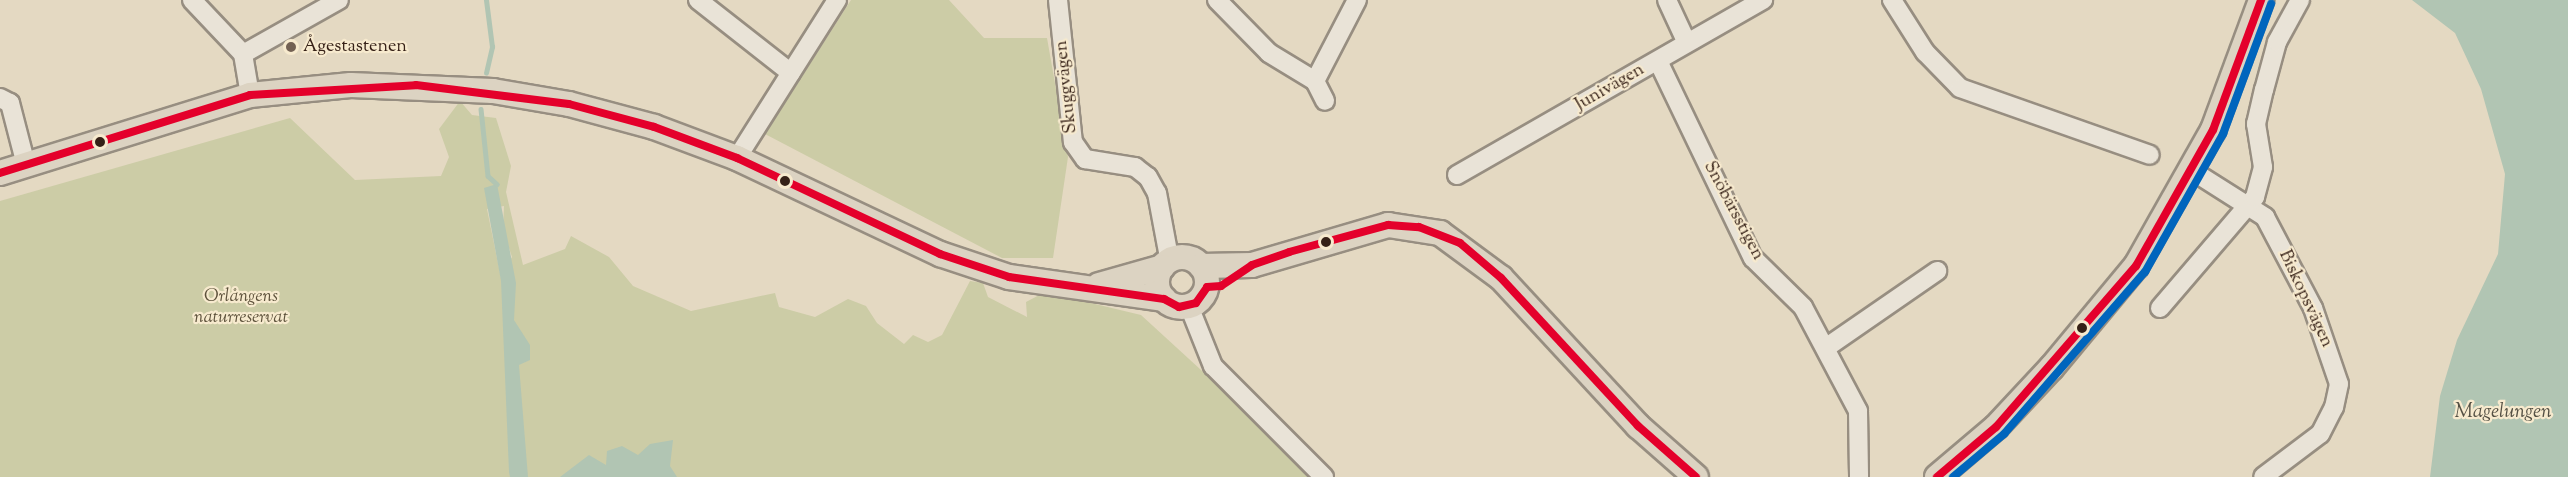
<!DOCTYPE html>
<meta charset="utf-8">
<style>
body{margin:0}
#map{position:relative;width:2568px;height:477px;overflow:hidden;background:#e4d9c2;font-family:"Sorts Mill Goudy",serif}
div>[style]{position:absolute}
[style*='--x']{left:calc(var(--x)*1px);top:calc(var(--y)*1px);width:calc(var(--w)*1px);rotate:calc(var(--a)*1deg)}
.green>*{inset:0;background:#cccca6}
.water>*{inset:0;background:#b1c5b3}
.stream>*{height:4.5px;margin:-2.25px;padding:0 2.25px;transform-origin:2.25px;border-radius:2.25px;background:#b1c5b3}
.roads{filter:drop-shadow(2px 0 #978e81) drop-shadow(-2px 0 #978e81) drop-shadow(0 2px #978e81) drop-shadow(0 -2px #978e81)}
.minor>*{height:18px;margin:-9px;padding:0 9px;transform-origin:9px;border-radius:9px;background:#e9e3d7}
.major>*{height:24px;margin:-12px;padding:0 12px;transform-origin:12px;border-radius:12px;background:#dcd3c2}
.major>.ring{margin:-12px;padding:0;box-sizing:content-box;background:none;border:24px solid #dcd3c2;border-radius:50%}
.bus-1>*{height:8px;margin:-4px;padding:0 4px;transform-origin:4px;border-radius:4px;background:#e4002b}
.bus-2>*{height:8px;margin:-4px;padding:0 4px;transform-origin:4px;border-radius:4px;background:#0065bd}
.dots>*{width:16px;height:16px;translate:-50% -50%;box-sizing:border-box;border:3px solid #f7eace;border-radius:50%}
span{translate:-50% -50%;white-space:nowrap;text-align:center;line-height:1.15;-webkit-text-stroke:4.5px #f7eace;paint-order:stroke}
.poi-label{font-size:18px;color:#362117}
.left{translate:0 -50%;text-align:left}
.street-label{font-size:18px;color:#362117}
.park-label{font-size:18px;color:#5d513b;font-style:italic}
.water-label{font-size:20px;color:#545044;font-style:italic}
</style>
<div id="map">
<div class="green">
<i style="clip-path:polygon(851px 0,949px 0,984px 38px,1047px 38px,1068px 157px,1053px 258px,1002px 258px,765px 134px)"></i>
<i style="clip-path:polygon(evenodd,460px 101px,472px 115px,496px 118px,511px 166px,506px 192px,523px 265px,565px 249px,571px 236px,609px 257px,633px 286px,691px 311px,775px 293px,779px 307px,815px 317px,848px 299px,866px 306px,877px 323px,904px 344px,913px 335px,928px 342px,942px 335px,970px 281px,983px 283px,988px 297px,1027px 317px,1026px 302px,1045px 292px,1141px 315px,1318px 477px,0 477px,0 201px,290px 118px,355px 180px,441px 176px,449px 157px,439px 129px,460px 101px,504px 206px,503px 230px,512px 257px,501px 278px,487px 209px,504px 206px)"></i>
</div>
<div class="water">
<i style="clip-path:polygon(2412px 0,2568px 0,2568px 477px,2430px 477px,2440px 396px,2457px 340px,2498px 254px,2505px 174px,2481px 89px,2455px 33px)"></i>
<i style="clip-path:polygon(497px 184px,516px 283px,514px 320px,530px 345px,530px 360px,519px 365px,528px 477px,510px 477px,509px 472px,501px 281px,484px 188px)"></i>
<i style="clip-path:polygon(673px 440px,670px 466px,677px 477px,560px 477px,589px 455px,606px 465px,607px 451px,622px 446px,638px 455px,650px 444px)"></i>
</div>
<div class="stream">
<i style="--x:486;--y:73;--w:27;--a:-77"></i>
<i style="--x:492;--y:47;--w:47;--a:-97.3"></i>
<i style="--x:481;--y:109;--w:67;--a:84"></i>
<i style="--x:488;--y:176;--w:12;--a:42"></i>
</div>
<div class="roads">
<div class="minor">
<i style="--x:192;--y:0;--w:74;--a:46.6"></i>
<i style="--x:698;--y:0;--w:118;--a:38.1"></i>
<i style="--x:1058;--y:0;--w:143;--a:84"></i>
<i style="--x:1073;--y:142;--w:21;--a:55"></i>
<i style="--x:1085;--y:159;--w:51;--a:9.1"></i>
<i style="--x:1135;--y:167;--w:16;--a:38"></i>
<i style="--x:1148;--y:177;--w:18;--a:61"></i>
<i style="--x:1157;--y:193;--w:60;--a:79.4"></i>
<i style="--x:1168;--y:252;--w:10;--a:37"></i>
<i style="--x:1217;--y:0;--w:74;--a:45.5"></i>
<i style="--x:1269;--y:53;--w:54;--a:31.3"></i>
<i style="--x:1315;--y:81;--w:22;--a:63"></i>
<i style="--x:1667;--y:0;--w:47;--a:65.1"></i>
<i style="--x:1892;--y:0;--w:62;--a:57.6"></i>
<i style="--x:1925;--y:52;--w:50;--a:45.8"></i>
<i style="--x:1960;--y:88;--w:201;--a:19.4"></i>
<i style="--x:243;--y:54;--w:110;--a:-29.4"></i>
<i style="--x:243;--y:54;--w:42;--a:80.3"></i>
<i style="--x:1658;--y:61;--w:219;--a:64.3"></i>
<i style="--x:1753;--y:258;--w:70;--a:44.4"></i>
<i style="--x:1803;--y:307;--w:118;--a:62.1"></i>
<i style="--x:1858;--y:411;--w:66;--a:89.1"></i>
<i style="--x:1315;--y:81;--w:91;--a:-62.6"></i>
<i style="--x:0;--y:98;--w:11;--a:27"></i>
<i style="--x:10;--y:103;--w:64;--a:75.5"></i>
<i style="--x:737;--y:158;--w:187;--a:-57.7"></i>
<i style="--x:2191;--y:170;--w:88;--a:32.4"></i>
<i style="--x:2265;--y:217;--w:103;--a:62.2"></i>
<i style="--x:2313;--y:308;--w:80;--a:71.1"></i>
<i style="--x:2339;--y:384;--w:24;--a:102"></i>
<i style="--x:2334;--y:407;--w:30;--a:117"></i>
<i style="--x:2320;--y:434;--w:71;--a:143"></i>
<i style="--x:1457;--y:175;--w:353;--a:-29.8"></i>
<i style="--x:1189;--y:306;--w:65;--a:68.2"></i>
<i style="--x:1213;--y:366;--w:157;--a:45"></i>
<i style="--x:2160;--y:308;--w:146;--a:-49.4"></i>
<i style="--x:2255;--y:197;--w:31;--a:-75"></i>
<i style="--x:2263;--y:167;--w:44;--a:-99.2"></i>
<i style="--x:2256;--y:124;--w:35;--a:-77"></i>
<i style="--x:2264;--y:90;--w:50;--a:-74.8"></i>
<i style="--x:2277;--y:42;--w:48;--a:-61.3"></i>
<i style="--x:1827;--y:347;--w:134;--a:-34.6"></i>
</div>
<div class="major">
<i style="--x:0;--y:173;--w:262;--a:-17.3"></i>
<i style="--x:250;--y:95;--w:101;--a:-5.7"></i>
<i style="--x:351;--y:85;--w:142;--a:2.4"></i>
<i style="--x:493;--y:91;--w:77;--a:9.7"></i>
<i style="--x:569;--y:104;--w:88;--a:15.1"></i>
<i style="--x:654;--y:127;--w:89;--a:20.5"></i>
<i style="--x:737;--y:158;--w:225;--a:25.3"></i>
<i style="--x:940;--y:254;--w:73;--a:18.4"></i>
<i style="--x:1009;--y:277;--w:157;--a:8.1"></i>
<i class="ring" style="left:1157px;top:257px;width:26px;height:26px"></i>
<i style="--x:1201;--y:266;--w:51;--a:-1.1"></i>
<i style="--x:1252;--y:265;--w:142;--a:-16.4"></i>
<i style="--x:1388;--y:225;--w:53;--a:8.7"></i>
<i style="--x:1440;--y:233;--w:76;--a:36.4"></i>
<i style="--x:1501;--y:278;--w:202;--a:47.2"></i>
<i style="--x:1638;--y:426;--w:77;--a:41.3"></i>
<i style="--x:1099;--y:285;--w:66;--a:-15.9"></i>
<i style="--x:1937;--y:477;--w:77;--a:-40.3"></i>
<i style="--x:1996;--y:427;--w:82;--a:-47"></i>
<i style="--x:2052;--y:367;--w:131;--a:-50.3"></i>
<i style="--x:2136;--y:266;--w:156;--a:-60.5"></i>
<i style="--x:2213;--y:130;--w:139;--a:-69.7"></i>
</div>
</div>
<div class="bus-1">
<i style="--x:0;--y:173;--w:262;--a:-17.3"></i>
<i style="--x:250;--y:95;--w:166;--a:-3.4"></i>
<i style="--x:416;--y:85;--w:154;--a:7.1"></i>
<i style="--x:569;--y:104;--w:88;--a:15.1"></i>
<i style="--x:654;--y:127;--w:89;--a:20.5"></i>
<i style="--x:737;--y:158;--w:225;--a:25.3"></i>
<i style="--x:940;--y:254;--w:73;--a:18.4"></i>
<i style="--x:1009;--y:277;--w:157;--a:8.1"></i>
<i style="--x:1164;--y:299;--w:17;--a:28"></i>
<i style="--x:1179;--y:307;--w:17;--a:-13"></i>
<i style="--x:1196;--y:303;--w:19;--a:-55"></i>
<i style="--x:1207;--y:287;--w:14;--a:-4"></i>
<i style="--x:1221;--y:286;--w:37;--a:-34"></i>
<i style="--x:1252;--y:265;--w:39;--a:-19"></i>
<i style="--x:1289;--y:252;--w:103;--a:-15.3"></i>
<i style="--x:1388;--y:225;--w:31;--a:4"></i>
<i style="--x:1419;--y:227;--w:44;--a:21.3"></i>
<i style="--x:1460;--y:243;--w:54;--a:40.5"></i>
<i style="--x:1501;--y:278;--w:202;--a:47.2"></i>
<i style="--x:1638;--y:426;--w:77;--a:41.3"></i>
<i style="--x:1937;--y:477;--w:77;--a:-40.3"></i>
<i style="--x:1996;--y:427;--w:213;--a:-49"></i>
<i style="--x:2136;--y:266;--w:156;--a:-60.5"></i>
<i style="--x:2213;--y:130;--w:139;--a:-69.7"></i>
</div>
<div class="bus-2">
<i style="--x:1953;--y:477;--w:67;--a:-40.1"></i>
<i style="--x:2004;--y:434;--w:215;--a:-49"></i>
<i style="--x:2145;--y:272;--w:159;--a:-60.5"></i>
<i style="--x:2223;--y:134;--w:139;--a:-69.7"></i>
</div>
<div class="dots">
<i style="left:291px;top:47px;background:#736153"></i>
<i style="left:100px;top:142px;background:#362117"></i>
<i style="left:785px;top:181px;background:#362117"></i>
<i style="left:1326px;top:242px;background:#362117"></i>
<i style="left:2082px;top:328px;background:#362117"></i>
</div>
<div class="poi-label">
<span class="left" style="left:303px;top:47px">Ågestastenen</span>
</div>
<div class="street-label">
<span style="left:1067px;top:87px;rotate:-96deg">Skuggvägen</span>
<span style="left:1610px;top:88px;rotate:-30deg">Junivägen</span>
<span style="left:1733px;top:211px;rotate:62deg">Snöbärsstigen</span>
<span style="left:2305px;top:299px;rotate:65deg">Biskopsvägen</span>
</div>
<div class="park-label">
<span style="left:241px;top:308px">Orlångens<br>naturreservat</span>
</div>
<div class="water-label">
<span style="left:2503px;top:412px">Magelungen</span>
</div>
</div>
